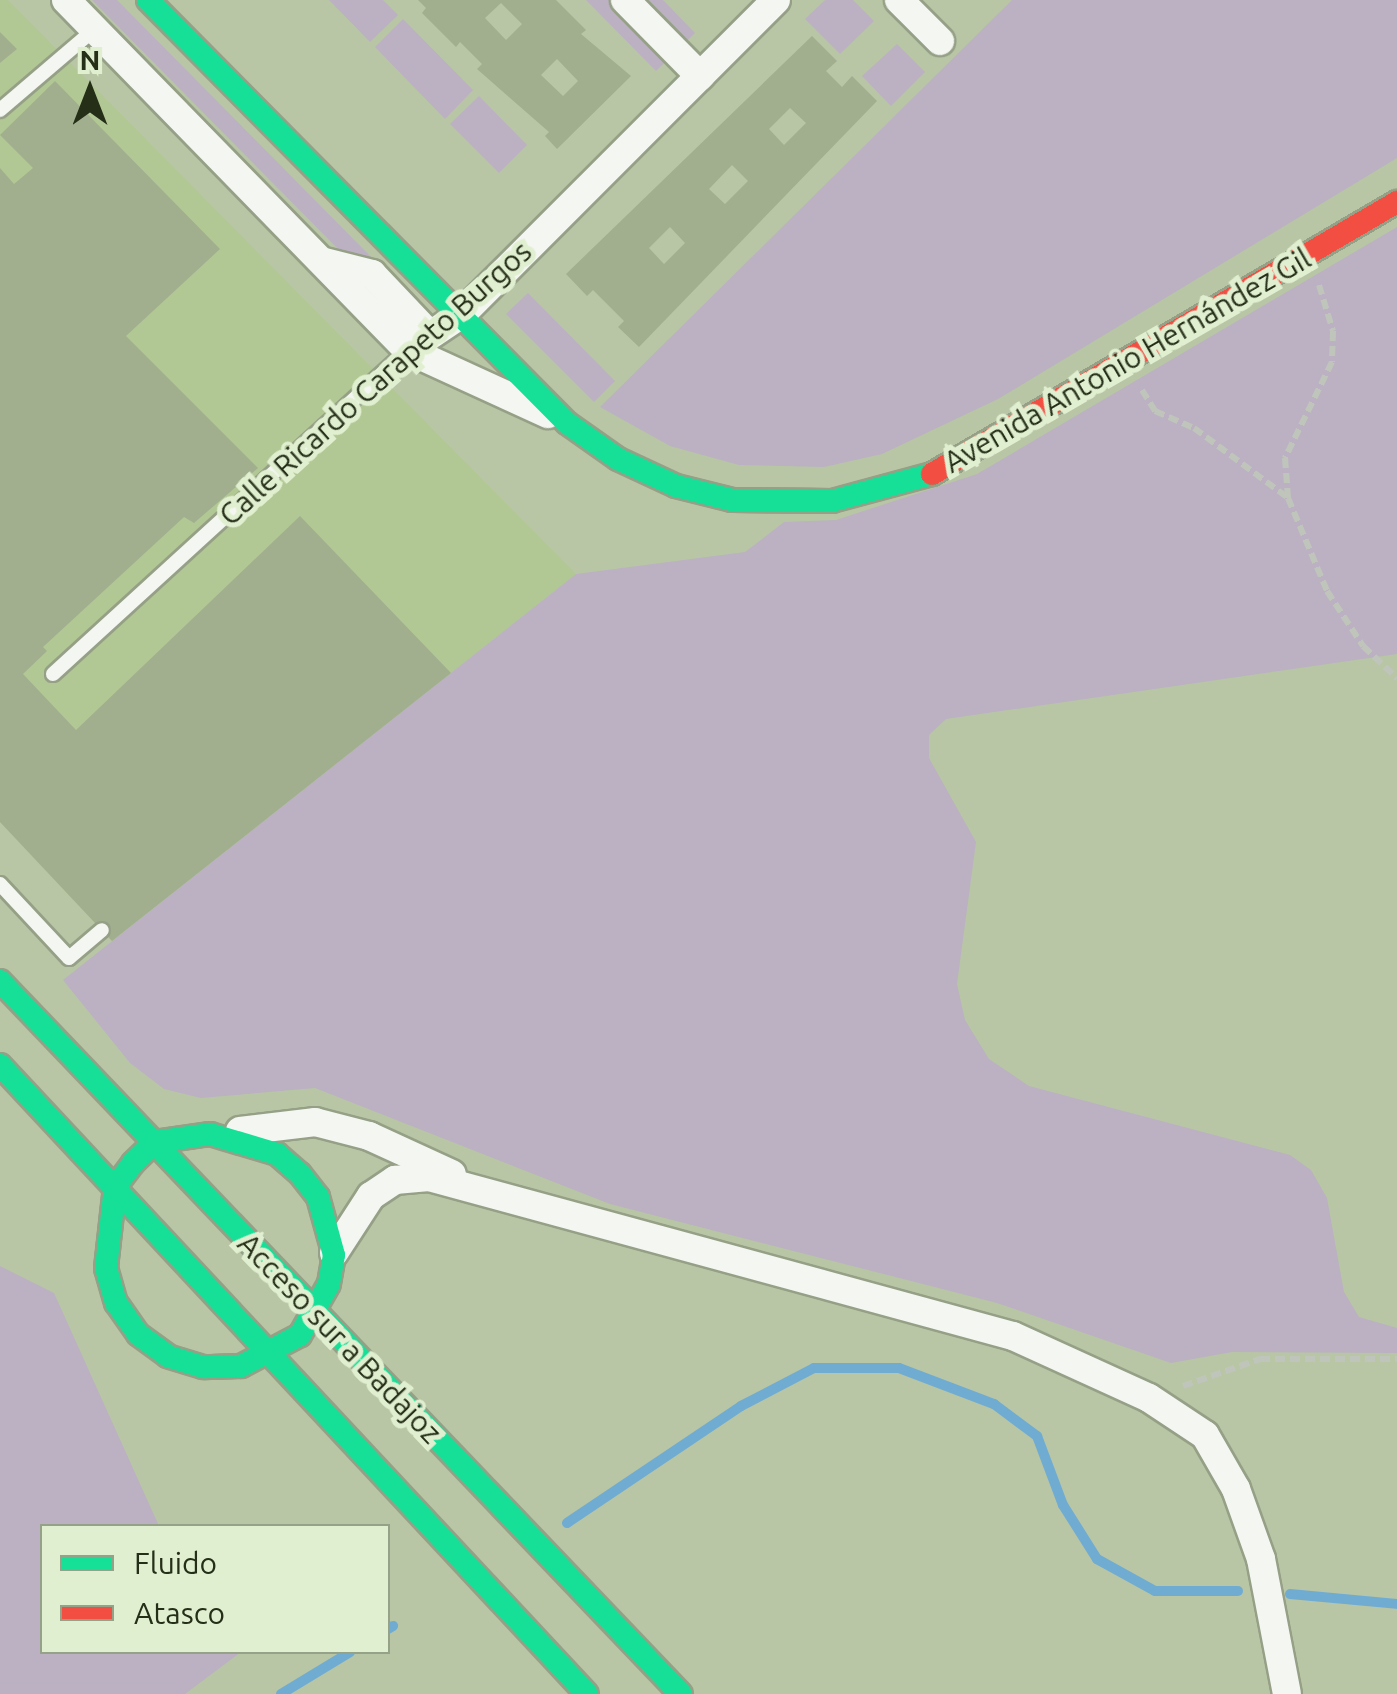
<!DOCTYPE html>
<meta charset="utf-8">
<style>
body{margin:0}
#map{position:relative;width:1397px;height:1694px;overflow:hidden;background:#b8c6a5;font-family:Ubuntu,sans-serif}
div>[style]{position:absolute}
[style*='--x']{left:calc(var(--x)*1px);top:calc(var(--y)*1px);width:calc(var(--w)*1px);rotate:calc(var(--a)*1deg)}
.built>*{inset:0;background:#b1c894}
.green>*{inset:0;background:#bbb1c2}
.stream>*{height:10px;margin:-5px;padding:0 5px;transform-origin:5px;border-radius:5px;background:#70acd2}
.building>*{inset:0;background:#a1af8f}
.path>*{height:6px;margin-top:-3px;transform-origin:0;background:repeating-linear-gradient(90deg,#c0c5bb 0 10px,transparent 0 15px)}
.roads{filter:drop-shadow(2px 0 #95a086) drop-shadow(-2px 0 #95a086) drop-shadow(0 2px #95a086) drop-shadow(0 -2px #95a086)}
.lane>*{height:14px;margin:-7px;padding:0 7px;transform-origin:7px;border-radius:7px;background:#f4f6f2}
.street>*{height:28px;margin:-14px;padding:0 14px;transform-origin:14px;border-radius:14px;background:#f4f6f2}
.fast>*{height:22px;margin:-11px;padding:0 11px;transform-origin:11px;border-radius:11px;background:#16e098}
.jam>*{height:22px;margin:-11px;padding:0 11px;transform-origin:11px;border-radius:11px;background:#f24e42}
span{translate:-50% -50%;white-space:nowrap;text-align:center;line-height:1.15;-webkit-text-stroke:10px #e1efd1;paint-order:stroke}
.street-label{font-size:30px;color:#252f17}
.legend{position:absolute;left:40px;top:1524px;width:350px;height:130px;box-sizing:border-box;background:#e1efd1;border:2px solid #96a287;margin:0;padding:12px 18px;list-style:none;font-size:30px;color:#252f17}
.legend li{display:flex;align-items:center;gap:20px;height:50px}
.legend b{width:50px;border:2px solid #96a287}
.north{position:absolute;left:40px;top:40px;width:100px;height:100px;-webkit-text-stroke:8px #e1efd1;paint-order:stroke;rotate:0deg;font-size:28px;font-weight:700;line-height:40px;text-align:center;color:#252f17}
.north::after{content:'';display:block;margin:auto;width:35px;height:45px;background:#252f17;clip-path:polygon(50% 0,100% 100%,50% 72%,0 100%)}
</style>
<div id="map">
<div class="built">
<i style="clip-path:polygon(0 0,8px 0,576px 574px,112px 941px,0 822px)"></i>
</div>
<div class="green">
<i style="clip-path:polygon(92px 0,117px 0,382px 268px,349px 260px)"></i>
<i style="clip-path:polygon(329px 0,383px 0,398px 15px,370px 42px)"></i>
<i style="clip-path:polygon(586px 0,663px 0,695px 33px,656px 71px)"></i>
<i style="clip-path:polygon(825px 0,853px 0,874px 21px,840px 54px,805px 19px)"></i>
<i style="clip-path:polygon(1012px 0,1397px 0,1397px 158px,998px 399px,882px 454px,824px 467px,739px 465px,670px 446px,600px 407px)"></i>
<i style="clip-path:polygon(403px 19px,473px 90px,445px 119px,375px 47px)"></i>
<i style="clip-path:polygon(897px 44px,925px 72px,891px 106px,862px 76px)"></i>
<i style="clip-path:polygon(479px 96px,527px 145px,499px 173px,450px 124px)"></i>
<i style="clip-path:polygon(1397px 227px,1397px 654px,946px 719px,929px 735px,929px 758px,976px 842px,957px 984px,965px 1020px,989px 1059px,1029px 1086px,1290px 1155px,1311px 1170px,1327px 1198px,1344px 1292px,1359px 1317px,1397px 1328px,1397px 1353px,1232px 1352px,1171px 1363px,997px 1303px,610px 1204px,315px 1088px,201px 1098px,164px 1089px,130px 1063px,63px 980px,576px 574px,745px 552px,784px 522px,836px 520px,977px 474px)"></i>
<i style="clip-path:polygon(528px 293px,615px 381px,594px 402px,506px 314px)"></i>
<i style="clip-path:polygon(0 1266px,54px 1293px,159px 1526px,42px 1526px,42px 1652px,241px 1652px,185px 1694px,0 1694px)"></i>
</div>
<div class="stream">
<i style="--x:567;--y:1523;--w:210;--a:-33.9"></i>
<i style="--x:741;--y:1406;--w:82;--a:-27.5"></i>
<i style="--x:814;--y:1368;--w:85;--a:0"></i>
<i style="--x:899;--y:1368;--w:102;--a:20.8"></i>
<i style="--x:994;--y:1404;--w:54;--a:36.7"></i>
<i style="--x:1037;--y:1436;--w:74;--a:69.4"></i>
<i style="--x:1063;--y:1505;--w:64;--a:57.8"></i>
<i style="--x:1097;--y:1559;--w:66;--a:28.9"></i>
<i style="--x:1155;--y:1591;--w:83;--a:0"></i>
<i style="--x:1290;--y:1594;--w:107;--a:5.3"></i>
<i style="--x:388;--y:1629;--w:6;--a:-31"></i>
<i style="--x:281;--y:1694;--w:81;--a:-31.3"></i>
</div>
<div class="building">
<i style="clip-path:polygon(evenodd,418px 0,556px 0,586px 30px,581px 34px,631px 76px,557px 149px,545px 136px,549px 132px,477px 69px,482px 64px,460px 42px,456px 47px,422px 13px,426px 8px,418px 0,501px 3px,522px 24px,506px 40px,485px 18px,501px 3px,418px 0,557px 59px,578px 81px,563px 96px,541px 75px,557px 59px)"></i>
<i style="clip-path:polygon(0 32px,17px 49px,0 63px)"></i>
<i style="clip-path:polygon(evenodd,812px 36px,837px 61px,826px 71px,842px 87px,852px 76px,877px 101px,639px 347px,618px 327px,624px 321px,593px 290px,587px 296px,566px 274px,812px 36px,790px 108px,806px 123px,784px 145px,769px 129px,790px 108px,812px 36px,732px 165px,748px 181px,725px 204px,709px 189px,732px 165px,812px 36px,670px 227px,685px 243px,664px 264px,649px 248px,670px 227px)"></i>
<i style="clip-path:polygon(55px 81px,220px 249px,126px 336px,258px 468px,194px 523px,184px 517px,43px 647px,47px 651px,23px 674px,76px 730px,300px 516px,451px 673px,112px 941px,0 822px,0 168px,14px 184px,33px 168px,0 135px)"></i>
</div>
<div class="path">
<i style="--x:1319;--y:285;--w:48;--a:73.1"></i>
<i style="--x:1333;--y:331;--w:31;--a:92"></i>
<i style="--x:1332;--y:362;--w:107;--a:116.1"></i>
<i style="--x:1285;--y:458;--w:40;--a:85.7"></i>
<i style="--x:1288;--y:498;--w:101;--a:67.2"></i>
<i style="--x:1327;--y:591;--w:66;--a:56.8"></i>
<i style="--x:1363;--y:646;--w:47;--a:43.3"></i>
<i style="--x:1142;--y:390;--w:25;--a:58"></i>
<i style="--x:1155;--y:411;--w:43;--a:23.6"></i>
<i style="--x:1194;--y:428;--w:116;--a:36.6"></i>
<i style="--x:1183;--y:1386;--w:82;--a:-19.3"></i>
<i style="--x:1260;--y:1359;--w:137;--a:0"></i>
</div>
<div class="roads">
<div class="lane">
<i style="--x:0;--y:110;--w:125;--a:-40.5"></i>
<i style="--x:53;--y:674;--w:481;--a:-42.4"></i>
<i style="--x:0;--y:884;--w:101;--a:47"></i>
<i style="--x:69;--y:958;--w:43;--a:-40.3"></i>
</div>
<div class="street">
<i style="--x:66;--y:0;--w:489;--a:45.7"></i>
<i style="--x:408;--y:350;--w:154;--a:24.6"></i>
<i style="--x:625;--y:0;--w:107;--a:45.4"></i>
<i style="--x:899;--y:0;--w:58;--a:45"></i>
<i style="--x:325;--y:262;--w:49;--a:14.3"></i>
<i style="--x:372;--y:274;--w:81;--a:46.5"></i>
<i style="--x:408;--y:350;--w:65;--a:-33.7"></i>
<i style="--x:462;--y:314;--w:444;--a:-45"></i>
<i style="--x:240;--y:1131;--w:76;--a:-6.8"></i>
<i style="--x:315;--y:1122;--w:56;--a:14.5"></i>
<i style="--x:369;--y:1136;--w:91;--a:24.6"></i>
<i style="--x:334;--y:1253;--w:68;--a:-57"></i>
<i style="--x:371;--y:1196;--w:29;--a:-34"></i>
<i style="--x:395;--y:1180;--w:34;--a:-5"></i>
<i style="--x:429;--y:1177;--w:605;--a:15.23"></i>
<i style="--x:1013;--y:1336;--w:149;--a:24.5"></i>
<i style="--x:1149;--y:1398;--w:67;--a:33.5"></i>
<i style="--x:1205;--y:1435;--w:62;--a:60.1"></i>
<i style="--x:1236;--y:1489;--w:74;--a:70.3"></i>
<i style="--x:1261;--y:1559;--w:137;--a:79.1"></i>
</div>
<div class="fast">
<i style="--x:148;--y:0;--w:595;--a:45.27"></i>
<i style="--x:567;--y:423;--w:62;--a:35.2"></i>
<i style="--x:618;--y:459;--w:64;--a:25"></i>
<i style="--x:676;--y:486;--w:58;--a:14"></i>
<i style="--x:732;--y:500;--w:100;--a:0.6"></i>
<i style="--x:832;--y:501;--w:104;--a:-15.1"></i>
<i style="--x:0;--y:981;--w:986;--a:46.32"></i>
<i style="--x:0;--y:1065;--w:860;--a:46.98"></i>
<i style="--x:210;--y:1134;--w:70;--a:16.6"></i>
<i style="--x:277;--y:1154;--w:30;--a:41"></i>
<i style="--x:300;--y:1174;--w:29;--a:52"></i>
<i style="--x:318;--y:1197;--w:60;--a:74.6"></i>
<i style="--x:334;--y:1255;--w:29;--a:100"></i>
<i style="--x:329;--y:1284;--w:59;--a:119.6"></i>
<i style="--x:300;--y:1335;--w:67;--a:152.3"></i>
<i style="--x:241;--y:1366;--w:38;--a:178"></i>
<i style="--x:203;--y:1367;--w:37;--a:-163"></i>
<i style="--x:168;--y:1356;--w:37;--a:-144"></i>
<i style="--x:138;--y:1334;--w:38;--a:-125"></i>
<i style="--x:116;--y:1303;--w:36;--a:-106"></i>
<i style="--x:106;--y:1268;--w:81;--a:-83.7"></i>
<i style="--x:115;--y:1187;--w:30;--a:-53"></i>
<i style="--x:133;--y:1163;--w:30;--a:-44"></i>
<i style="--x:155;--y:1142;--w:56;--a:-8.3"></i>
</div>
<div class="jam">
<i style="--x:932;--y:474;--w:539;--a:-30.33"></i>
</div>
</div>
<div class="street-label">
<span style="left:1127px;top:360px;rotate:-30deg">Avenida Antonio Hernández Gil</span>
<span style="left:375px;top:383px;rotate:-42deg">Calle Ricardo Carapeto Burgos</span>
<span style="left:340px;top:1338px;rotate:46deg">Acceso sur a Badajoz</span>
</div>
<ul class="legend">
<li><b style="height:12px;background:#16e098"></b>Fluido</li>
<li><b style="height:12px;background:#f24e42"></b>Atasco</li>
</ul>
<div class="north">N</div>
</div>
